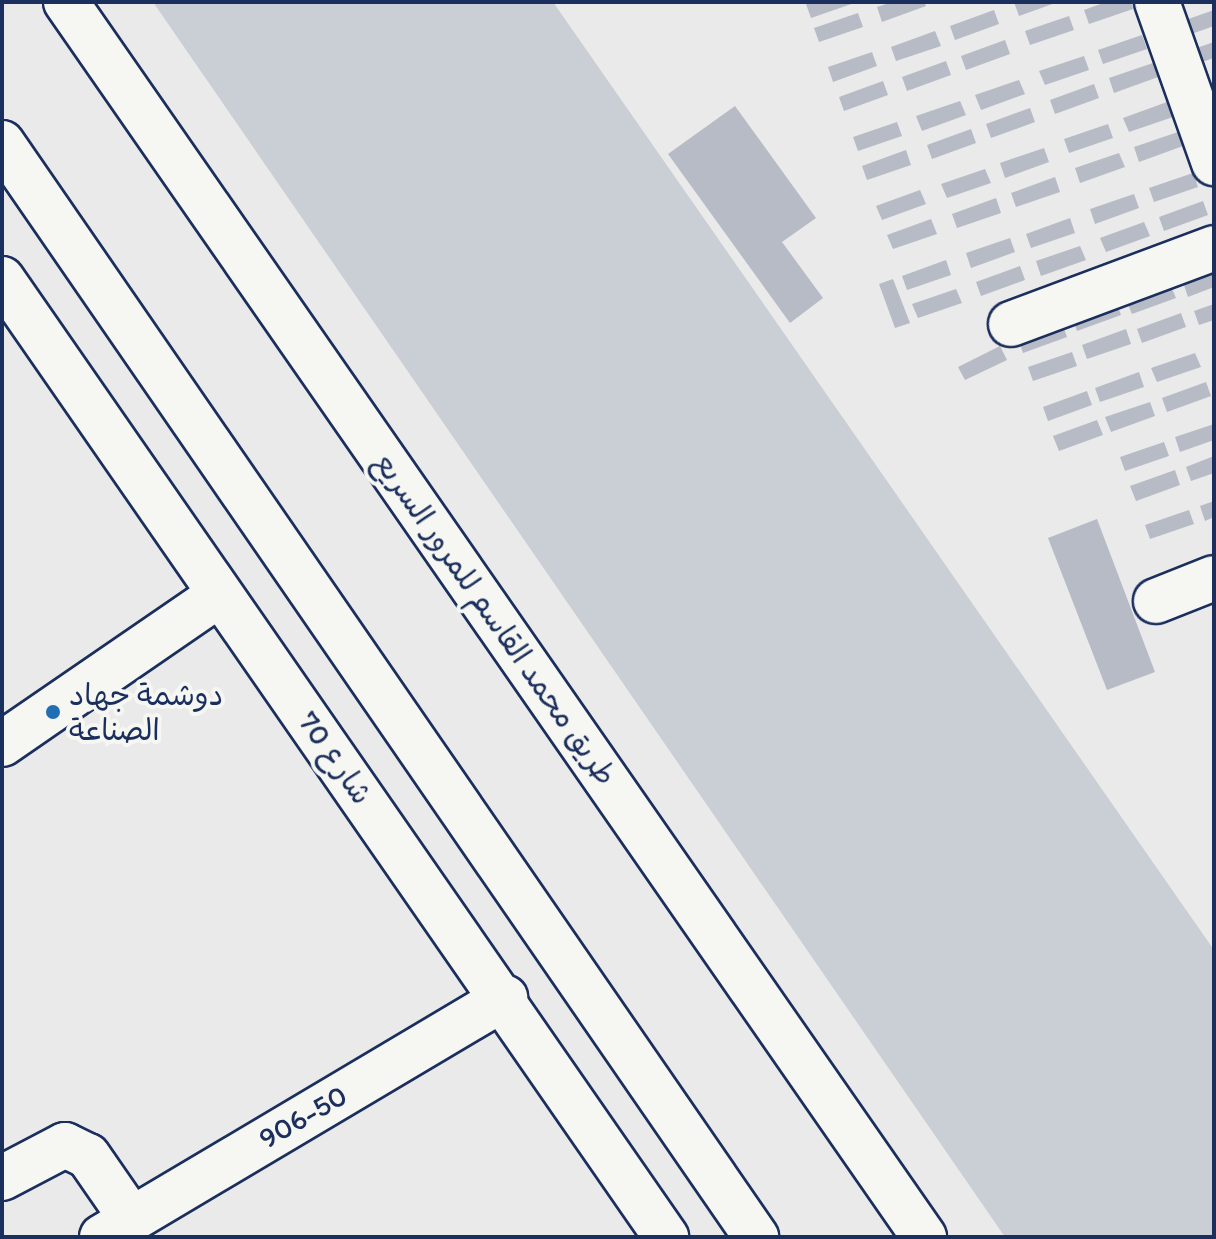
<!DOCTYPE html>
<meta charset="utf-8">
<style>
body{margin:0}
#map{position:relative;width:1216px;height:1239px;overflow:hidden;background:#e9eae9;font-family:Itim,"Playpen Sans Arabic",sans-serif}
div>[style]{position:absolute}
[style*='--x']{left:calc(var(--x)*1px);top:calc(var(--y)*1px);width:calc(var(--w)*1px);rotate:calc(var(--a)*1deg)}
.green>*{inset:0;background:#caced5}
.building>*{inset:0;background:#b6bbc6}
.roads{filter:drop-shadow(2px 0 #1b2f5e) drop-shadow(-2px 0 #1b2f5e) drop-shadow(0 2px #1b2f5e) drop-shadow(0 -2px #1b2f5e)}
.minor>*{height:44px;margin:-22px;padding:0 22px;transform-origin:22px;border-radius:22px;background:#f6f6f2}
.highway>*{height:44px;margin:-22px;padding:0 22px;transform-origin:22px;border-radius:22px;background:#f6f6f2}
.dots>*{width:22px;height:22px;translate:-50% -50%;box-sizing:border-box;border:4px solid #f6f6f2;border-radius:50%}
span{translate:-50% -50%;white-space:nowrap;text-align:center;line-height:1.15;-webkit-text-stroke:8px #f6f6f2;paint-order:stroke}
.street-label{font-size:30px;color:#1b2f5e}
.poi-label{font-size:30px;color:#1b2f5e}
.left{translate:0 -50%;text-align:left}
.frame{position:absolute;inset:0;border:4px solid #1b2f5e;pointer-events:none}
</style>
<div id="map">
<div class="green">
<i style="clip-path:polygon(153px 2px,553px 2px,1214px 950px,1214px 1237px,1005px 1237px)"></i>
</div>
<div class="building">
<i style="clip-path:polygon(812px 2px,857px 2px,811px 18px,806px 4px)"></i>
<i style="clip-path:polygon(892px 2px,924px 2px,926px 6px,882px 22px,877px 7px)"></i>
<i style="clip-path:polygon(1014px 2px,1058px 2px,1019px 16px)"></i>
<i style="clip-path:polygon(1106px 2px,1131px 2px,1133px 9px,1089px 24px,1084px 10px)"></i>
<i style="clip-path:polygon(994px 10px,999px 24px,955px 40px,950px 26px)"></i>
<i style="clip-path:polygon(1214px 10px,1214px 26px,1180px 38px,1174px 24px)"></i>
<i style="clip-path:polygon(858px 13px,863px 27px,819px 42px,814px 28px)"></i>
<i style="clip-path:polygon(1069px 16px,1074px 30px,1030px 45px,1025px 31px)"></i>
<i style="clip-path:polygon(935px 31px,941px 46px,896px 61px,891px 47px)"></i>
<i style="clip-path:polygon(1142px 35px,1147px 49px,1103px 64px,1098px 50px)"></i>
<i style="clip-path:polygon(1005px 40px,1010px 54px,966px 70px,961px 56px)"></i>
<i style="clip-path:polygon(1214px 42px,1214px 58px,1190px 66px,1185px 52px)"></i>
<i style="clip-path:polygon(872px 52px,877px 66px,833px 82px,828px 67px)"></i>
<i style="clip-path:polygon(1084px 56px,1089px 70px,1045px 85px,1039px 71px)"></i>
<i style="clip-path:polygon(946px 61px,951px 75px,907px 91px,902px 77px)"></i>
<i style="clip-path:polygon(1153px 63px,1158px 77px,1114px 93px,1109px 78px)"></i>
<i style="clip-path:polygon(1019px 80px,1025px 94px,981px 110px,975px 95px)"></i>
<i style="clip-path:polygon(883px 81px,888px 95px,844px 111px,839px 97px)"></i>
<i style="clip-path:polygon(1094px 84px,1099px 98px,1055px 114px,1050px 100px)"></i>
<i style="clip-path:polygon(960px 101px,966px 115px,922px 131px,916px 116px)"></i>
<i style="clip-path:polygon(1167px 102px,1173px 117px,1129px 132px,1123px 118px)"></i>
<i style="clip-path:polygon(735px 106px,816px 218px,782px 242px,823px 298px,790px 323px,668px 154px)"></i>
<i style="clip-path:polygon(1030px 108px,1035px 122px,991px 138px,986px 124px)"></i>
<i style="clip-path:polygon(897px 122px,902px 136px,858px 151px,853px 137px)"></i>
<i style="clip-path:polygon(1108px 124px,1113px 138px,1069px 153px,1064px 139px)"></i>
<i style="clip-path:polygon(971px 129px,976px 143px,932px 159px,927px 145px)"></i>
<i style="clip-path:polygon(1178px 132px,1183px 146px,1139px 162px,1134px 147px)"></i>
<i style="clip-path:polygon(1044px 148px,1049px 162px,1005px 178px,1000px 163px)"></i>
<i style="clip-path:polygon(906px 150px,911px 165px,867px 180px,862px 166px)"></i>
<i style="clip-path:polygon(1119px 153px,1125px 167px,1080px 183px,1075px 168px)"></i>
<i style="clip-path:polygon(985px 169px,991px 183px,947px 198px,941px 184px)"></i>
<i style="clip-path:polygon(1193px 173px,1198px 187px,1154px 202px,1149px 188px)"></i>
<i style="clip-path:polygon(1055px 177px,1060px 192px,1016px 207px,1011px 193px)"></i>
<i style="clip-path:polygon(920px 190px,926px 204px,882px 220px,876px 206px)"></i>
<i style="clip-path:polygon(1134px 194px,1139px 208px,1095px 224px,1090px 209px)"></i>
<i style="clip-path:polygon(996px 198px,1001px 213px,957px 228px,952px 214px)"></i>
<i style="clip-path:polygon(1203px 201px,1208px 215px,1164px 231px,1159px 217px)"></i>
<i style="clip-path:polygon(1070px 218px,1075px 233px,1031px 248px,1026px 234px)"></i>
<i style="clip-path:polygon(931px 219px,937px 234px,893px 249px,887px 235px)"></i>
<i style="clip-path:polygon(1144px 222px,1150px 236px,1106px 252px,1100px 238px)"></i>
<i style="clip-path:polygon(1010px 238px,1015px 252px,971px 268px,966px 253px)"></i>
<i style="clip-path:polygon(1080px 246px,1086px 260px,1041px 276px,1036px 261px)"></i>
<i style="clip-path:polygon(946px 260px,951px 275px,907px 290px,902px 276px)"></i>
<i style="clip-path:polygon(1020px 266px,1025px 280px,981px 296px,976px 282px)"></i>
<i style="clip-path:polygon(1214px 271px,1214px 287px,1188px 297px,1183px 282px)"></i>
<i style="clip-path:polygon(893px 279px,910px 323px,895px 328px,879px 284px)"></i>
<i style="clip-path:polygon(1170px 284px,1176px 298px,1132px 314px,1126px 300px)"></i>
<i style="clip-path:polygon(956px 289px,962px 303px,918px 318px,912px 304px)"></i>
<i style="clip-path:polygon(1116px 301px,1121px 315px,1077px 331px,1072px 316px)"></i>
<i style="clip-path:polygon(1214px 304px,1214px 320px,1199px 325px,1194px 311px)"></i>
<i style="clip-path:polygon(1181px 313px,1186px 327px,1142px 343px,1137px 329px)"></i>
<i style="clip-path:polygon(1062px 323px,1067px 337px,1023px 353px,1018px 338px)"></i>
<i style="clip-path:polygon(1126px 329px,1131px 344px,1087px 359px,1082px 345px)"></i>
<i style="clip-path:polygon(1000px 346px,1007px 360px,965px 380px,958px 367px)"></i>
<i style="clip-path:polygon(1072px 352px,1077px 366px,1033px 381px,1028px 367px)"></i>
<i style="clip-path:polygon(1195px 353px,1201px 367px,1157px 382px,1151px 368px)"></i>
<i style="clip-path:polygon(1139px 372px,1144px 387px,1100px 402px,1095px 388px)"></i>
<i style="clip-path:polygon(1206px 382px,1211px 396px,1167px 412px,1162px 398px)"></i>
<i style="clip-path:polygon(1087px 391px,1092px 405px,1048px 421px,1043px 407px)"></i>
<i style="clip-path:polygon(1150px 402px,1155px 416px,1111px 432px,1105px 417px)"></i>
<i style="clip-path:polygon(1097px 420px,1103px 435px,1059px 451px,1053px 436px)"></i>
<i style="clip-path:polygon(1214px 424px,1214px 440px,1180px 452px,1175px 437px)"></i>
<i style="clip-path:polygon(1164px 442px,1169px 456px,1125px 471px,1120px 457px)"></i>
<i style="clip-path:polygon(1214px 456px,1214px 473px,1191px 481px,1186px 467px)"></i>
<i style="clip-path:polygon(1175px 470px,1180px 485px,1136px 501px,1130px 486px)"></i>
<i style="clip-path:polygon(1214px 501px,1214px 517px,1205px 521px,1200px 506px)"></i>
<i style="clip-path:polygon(1189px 510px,1194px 524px,1150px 539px,1145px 525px)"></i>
<i style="clip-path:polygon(1097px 519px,1155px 672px,1107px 690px,1048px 538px)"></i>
</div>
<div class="roads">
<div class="minor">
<i style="--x:1157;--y:2;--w:171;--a:70.5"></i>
<i style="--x:2;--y:279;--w:1166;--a:55.27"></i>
<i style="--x:1011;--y:324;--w:217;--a:-20.5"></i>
<i style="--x:1156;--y:601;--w:62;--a:-21.6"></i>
<i style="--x:2;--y:744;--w:263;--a:-34.5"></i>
<i style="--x:2;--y:1178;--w:71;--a:-27.6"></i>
<i style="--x:65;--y:1145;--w:25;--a:26"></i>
<i style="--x:88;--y:1156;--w:75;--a:55.3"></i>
<i style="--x:102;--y:1237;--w:469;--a:-30.7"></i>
</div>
<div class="highway">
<i style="--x:66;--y:2;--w:1504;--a:55.21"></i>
<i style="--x:2;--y:143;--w:1329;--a:55.42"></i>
</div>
</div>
<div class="dots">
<i style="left:53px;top:712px;background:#1f6fb2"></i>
</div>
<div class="street-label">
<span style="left:495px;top:619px;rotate:55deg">طريق محمد القاسم للمرور السريع</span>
<span style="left:335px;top:758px;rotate:55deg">شارع 70</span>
<span style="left:303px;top:1117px;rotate:-30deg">906-50</span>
</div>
<div class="poi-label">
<span class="left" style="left:69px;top:712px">دوشمة جهاد<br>الصناعة</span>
</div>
<div class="frame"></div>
</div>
